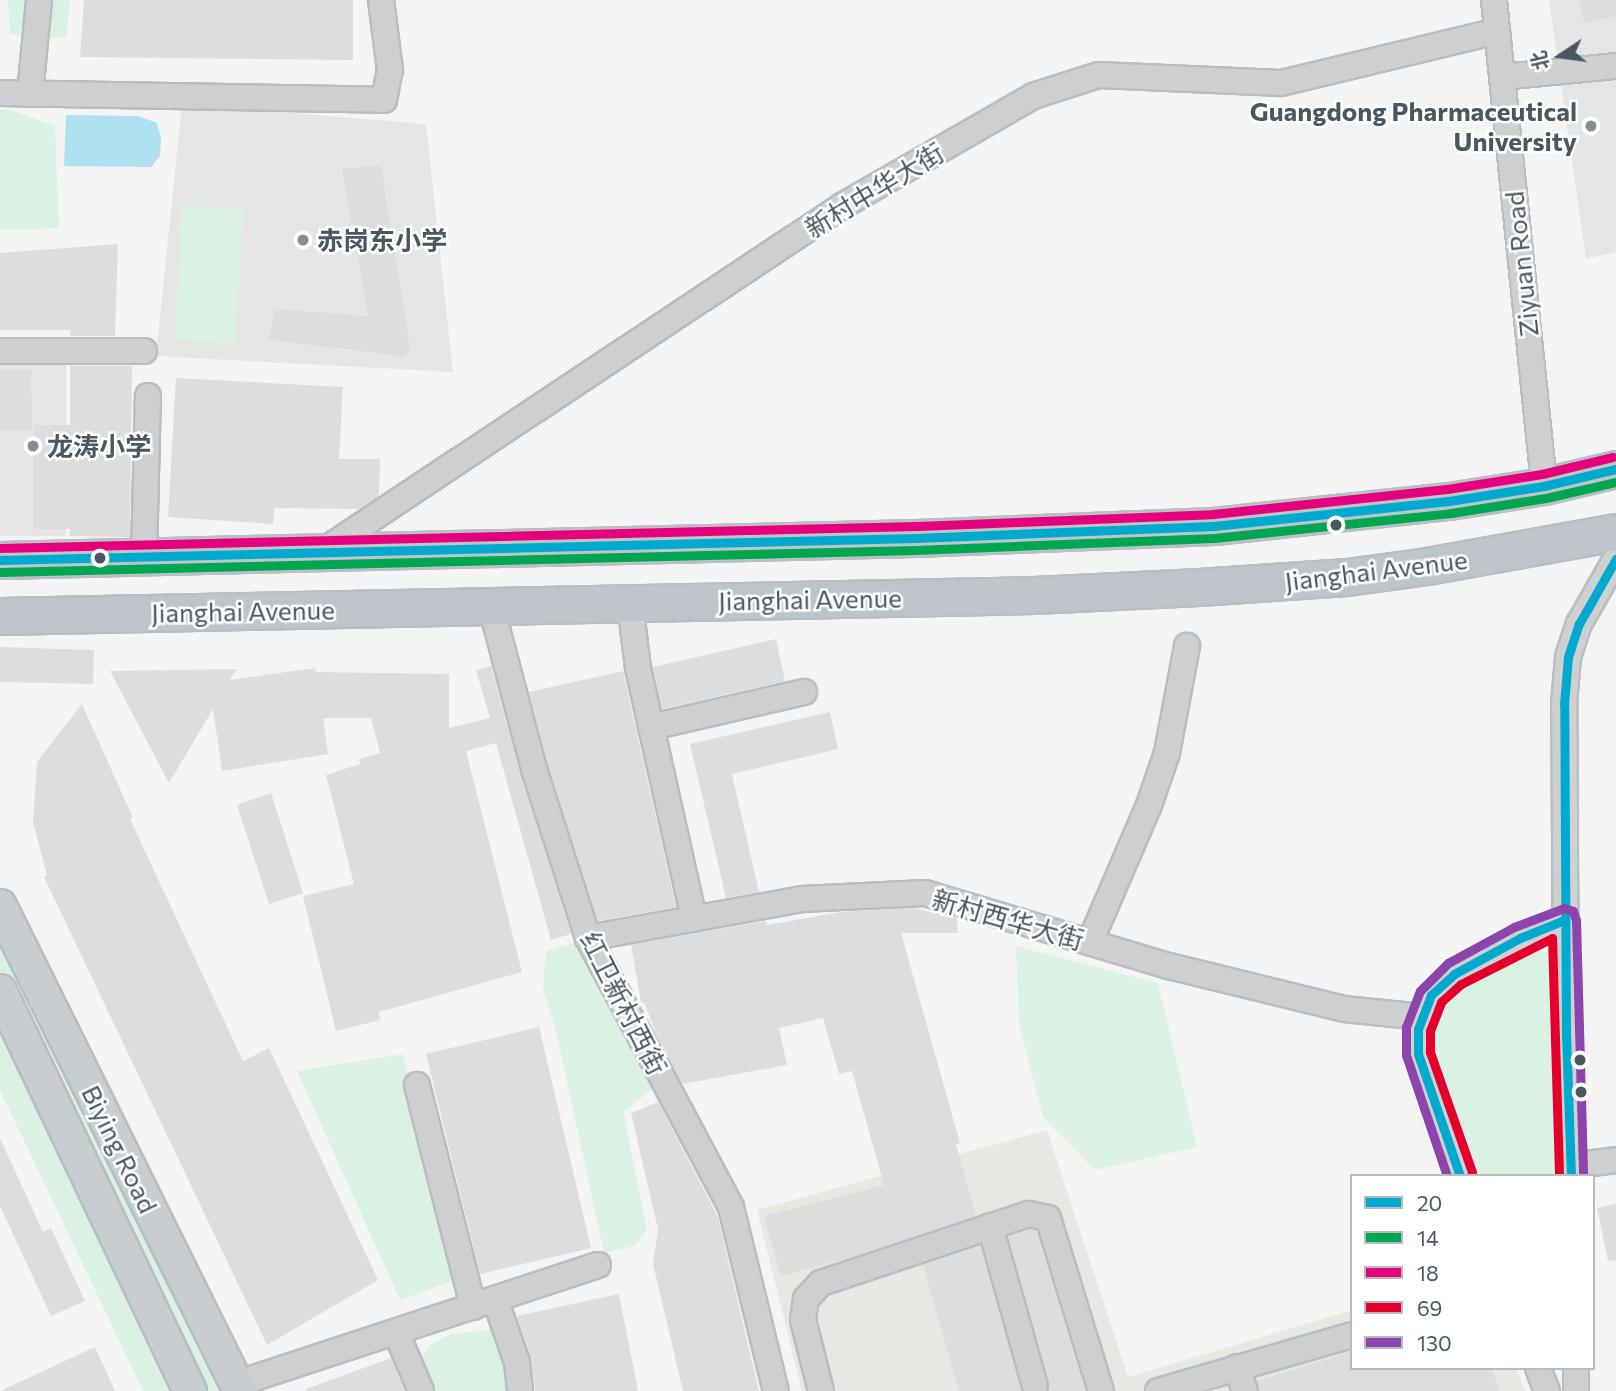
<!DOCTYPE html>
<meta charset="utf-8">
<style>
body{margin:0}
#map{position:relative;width:1616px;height:1391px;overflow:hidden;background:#f4f4f4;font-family:Commissioner,"Noto Sans SC",sans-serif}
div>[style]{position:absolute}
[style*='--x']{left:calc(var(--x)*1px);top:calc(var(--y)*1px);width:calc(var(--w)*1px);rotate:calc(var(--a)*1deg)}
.commercial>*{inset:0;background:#e8e7e3}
.education>*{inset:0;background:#e6e5e6}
.green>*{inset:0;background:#d9f2e3}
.water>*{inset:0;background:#aee2f0}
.building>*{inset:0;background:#ddddde}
.roads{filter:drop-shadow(2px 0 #b9bec3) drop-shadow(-2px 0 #b9bec3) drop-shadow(0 2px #b9bec3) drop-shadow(0 -2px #b9bec3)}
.minor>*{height:24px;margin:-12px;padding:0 12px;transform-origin:12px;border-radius:12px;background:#ced0d2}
.major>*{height:32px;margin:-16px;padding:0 16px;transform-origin:16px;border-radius:16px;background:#caced1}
.highway>*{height:35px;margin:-17.5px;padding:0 17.5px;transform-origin:17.5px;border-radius:17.5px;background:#bec4c9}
.bus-1>*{height:9px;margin:-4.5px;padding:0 4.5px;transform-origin:4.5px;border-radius:4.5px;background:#00a9ce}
.bus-2>*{height:9px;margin:-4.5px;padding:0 4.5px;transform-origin:4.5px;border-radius:4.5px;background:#00a651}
.bus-3>*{height:9px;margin:-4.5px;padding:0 4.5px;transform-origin:4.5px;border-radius:4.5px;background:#e5007d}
.bus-4>*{height:9px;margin:-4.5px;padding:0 4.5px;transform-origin:4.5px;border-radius:4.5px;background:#e4002b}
.bus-5>*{height:9px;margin:-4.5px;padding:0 4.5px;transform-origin:4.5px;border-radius:4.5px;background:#8e44ad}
.dots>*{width:19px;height:19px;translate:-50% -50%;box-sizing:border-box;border:4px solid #fff;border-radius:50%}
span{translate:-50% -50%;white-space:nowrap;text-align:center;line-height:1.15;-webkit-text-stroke:5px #fff;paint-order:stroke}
.poi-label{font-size:26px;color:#4a5661;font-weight:700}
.right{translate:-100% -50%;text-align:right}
.left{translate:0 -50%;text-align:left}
.street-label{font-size:26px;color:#4a5661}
.legend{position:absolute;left:1350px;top:1174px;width:245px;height:196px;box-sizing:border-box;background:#fff;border:2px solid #b7bbc0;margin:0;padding:9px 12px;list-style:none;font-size:21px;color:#4a5661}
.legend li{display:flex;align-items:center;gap:14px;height:35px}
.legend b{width:35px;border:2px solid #b7bbc0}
.north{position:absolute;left:1525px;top:21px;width:70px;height:70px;-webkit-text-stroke:5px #fff;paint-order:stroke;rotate:257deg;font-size:19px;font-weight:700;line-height:28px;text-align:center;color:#4a5661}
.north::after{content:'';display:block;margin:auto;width:24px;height:32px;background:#4a5661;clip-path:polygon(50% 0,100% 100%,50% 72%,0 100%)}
</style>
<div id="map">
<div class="commercial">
<i style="clip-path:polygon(1047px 1130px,1128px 1377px,1352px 1310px,1352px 1368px,1516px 1368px,1525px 1391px,802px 1391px,757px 1210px)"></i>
</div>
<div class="education">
<i style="clip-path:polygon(1549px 0,1616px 0,1616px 252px,1586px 259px)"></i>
<i style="clip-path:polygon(182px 104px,426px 124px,453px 372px,156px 356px)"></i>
<i style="clip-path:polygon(66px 355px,66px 536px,0 536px,0 356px)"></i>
</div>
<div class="green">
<i style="clip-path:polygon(8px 0,70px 0,66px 38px,10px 34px)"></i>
<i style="clip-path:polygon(8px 109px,55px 126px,59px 228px,0 230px,0 110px)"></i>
<i style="clip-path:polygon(182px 206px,243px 210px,235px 343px,175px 340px)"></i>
<i style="clip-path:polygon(0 917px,229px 1391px,198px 1391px,0 978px)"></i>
<i style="clip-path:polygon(576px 942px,599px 965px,651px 1090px,623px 1112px,647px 1230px,634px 1246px,604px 1253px,556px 1031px,543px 989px,546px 951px)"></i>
<i style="clip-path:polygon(1016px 946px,1158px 983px,1197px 1147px,1095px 1170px,1043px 1117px,1019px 1024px)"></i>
<i style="clip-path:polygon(1532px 951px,1556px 953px,1564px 1176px,1472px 1176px,1432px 1079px,1426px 1045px,1431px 1017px,1454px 983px)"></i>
<i style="clip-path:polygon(0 1029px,169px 1391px,143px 1391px,0 1090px)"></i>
<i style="clip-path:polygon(403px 1054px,456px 1280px,400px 1300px,297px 1071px)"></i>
<i style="clip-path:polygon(499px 1329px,516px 1391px,432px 1391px,421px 1358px,433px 1343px,451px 1334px)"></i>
</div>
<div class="water">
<i style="clip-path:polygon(66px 115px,138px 116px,157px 123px,161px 138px,160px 156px,151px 167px,64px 166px)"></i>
</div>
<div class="building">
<i style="clip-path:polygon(84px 0,353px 0,353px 60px,80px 57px)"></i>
<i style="clip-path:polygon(1579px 0,1616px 0,1616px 16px,1584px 23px)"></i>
<i style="clip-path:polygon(381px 165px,410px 349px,404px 356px,269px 340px,274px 309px,368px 316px,342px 169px)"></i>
<i style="clip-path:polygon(118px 244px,115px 336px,70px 336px,70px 330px,0 330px,0 253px)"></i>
<i style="clip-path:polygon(70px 366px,132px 366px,130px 537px,69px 536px,70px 529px,34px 529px,34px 425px,70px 425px)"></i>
<i style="clip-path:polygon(0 370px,31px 370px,32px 430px,0 430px)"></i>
<i style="clip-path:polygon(176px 378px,343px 387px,339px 459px,380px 459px,379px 496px,359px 509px,274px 508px,273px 524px,168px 517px)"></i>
<i style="clip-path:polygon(776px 639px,785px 681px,662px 709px,653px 667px)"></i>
<i style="clip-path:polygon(0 647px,94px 650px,93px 684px,0 682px)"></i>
<i style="clip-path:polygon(491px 666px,521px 776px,571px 934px,551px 940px,496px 743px,466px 751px,522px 972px,379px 1012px,380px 1020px,336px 1031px,303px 896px,354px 884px,326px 775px,360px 764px,359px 759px,380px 753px,371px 718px,323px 718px,328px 754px,222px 771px,213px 709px,169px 783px,110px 671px,237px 669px,230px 680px,315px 668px,316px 672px,449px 674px,449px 728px,490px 718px,476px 670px)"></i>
<i style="clip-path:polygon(623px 671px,676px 907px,598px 921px,549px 768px,529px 692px)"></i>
<i style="clip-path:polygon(82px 704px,133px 818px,130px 819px,243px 1061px,269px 1048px,378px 1280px,267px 1345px,44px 877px,47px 875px,33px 822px,37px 762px)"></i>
<i style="clip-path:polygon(830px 712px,838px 749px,732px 774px,759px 892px,726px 898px,690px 744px)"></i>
<i style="clip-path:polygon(271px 793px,303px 893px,269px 904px,237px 805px)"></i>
<i style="clip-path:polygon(913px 908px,957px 918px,958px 933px,901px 933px,960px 1143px,956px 1144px,976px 1216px,858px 1255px,781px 1276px,764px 1216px,884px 1185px,852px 1071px,839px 1074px,823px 1018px,779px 1028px,787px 1065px,682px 1084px,656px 1033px,644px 1002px,641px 1003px,631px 945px,766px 921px,767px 925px,841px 912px)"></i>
<i style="clip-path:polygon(539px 1027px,591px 1248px,480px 1274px,426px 1054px)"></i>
<i style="clip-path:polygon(658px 1102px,718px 1217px,759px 1391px,683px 1391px,653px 1264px,658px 1229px,631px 1113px)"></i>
<i style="clip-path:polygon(0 1138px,43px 1232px,51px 1228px,85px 1301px,51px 1316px,0 1206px)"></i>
<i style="clip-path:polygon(1616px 1204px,1616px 1260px,1608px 1261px,1597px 1208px)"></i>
<i style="clip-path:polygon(1030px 1229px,1036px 1231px,1085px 1391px,1049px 1391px,1049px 1382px,1008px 1236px)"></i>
<i style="clip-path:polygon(980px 1246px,1021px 1390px,1021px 1391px,959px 1391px,923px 1265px)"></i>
<i style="clip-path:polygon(619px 1294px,638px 1391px,535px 1391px,531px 1357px,517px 1316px)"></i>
<i style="clip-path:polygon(95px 1347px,115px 1391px,0 1391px)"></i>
<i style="clip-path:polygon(1352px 1351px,1352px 1368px,1491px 1368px,1500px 1391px,1259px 1391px,1257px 1381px)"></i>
<i style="clip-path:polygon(391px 1358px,405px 1391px,306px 1391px,306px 1389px)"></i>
</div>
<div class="roads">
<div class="minor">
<i style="--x:1494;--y:0;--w:489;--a:84.1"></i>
<i style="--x:1502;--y:77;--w:115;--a:-5.5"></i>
<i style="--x:0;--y:93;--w:384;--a:1"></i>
<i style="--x:384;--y:100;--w:31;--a:-79"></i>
<i style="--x:390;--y:70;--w:71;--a:-97.3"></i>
<i style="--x:30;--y:94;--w:94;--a:-84.5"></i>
<i style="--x:0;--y:351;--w:144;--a:0"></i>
<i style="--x:323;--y:551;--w:623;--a:-33.61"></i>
<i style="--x:842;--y:206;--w:220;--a:-29.9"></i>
<i style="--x:1033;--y:96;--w:69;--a:-17.7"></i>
<i style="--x:1099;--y:75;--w:182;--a:2.5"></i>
<i style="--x:1281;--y:83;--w:222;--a:-13.5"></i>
<i style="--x:144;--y:557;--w:161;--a:-88.6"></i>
<i style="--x:630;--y:603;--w:65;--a:83"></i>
<i style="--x:638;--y:668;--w:257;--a:77.4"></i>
<i style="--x:491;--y:606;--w:172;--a:75.2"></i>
<i style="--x:535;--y:772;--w:174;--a:72.3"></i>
<i style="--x:588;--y:938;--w:305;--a:62"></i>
<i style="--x:731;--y:1207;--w:189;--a:76.3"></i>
<i style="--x:651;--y:727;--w:157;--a:-12.9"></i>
<i style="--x:588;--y:938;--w:218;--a:-10.3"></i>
<i style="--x:802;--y:899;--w:123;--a:-2.8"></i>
<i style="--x:925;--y:893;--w:255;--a:16.7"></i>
<i style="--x:1169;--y:966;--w:180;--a:13.8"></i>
<i style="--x:1344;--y:1009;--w:79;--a:5.8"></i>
<i style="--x:1090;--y:942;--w:149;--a:-66.7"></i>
<i style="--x:1149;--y:805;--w:55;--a:-70.9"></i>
<i style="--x:1167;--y:753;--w:109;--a:-79.4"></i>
<i style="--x:417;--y:1085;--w:229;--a:75.8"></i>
<i style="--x:1570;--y:1166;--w:46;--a:-7.4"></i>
<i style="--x:1460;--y:1176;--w:129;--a:-109"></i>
<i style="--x:1418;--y:1054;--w:25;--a:-90"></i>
<i style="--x:1418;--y:1029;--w:36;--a:-69"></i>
<i style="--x:1431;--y:995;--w:31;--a:-42"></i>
<i style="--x:1454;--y:974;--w:75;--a:-28.6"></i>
<i style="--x:1520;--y:938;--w:48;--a:-22.2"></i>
<i style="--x:1571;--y:1176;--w:141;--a:-92"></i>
<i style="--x:1566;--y:1035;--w:331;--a:-90.3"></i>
<i style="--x:1564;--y:704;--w:47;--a:-85.1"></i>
<i style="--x:1568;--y:657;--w:35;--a:-72"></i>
<i style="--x:1579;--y:624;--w:75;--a:-60.4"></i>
<i style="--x:990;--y:1226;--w:166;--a:74.3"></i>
<i style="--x:495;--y:1299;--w:67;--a:70.8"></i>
<i style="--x:517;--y:1362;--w:29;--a:84"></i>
<i style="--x:396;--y:1332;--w:64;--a:67"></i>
<i style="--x:1237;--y:1367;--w:25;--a:72"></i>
<i style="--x:1538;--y:1368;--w:25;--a:69"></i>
<i style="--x:1576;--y:1368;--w:23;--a:90"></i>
<i style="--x:236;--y:1384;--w:381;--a:-18.2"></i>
<i style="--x:821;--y:1391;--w:73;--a:-104.2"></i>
<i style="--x:803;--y:1320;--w:21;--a:-82"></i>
<i style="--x:806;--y:1299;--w:22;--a:-47"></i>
<i style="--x:821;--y:1283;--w:219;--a:-18.4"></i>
<i style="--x:1029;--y:1214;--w:19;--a:12"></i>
<i style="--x:1048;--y:1218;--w:181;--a:73"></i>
<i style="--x:1158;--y:1391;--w:202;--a:-16.1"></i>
</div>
<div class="major">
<i style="--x:0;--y:906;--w:541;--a:63.67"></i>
<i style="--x:0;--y:991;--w:443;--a:64.6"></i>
</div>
<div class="highway">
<i style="--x:0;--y:560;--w:916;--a:-1.38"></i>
<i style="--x:916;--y:538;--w:298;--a:-2.3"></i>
<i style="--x:1214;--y:526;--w:236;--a:-6.1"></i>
<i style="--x:1449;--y:501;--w:96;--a:-9"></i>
<i style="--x:1544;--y:486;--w:74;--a:-13.3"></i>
<i style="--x:0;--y:616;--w:1034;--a:-1.16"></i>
<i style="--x:1034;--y:595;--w:165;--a:-2.8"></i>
<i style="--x:1199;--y:587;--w:148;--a:-3.9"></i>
<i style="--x:1347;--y:577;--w:81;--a:-7.8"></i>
<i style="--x:1427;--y:566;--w:192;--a:-10.2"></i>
</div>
</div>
<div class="bus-1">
<i style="--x:0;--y:560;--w:916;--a:-1.38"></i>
<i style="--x:916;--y:538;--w:298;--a:-2.3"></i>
<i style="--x:1214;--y:526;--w:236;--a:-6.1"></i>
<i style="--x:1449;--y:501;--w:96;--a:-9"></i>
<i style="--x:1544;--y:486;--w:74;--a:-13.3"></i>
<i style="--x:1460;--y:1176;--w:129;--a:-109"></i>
<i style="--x:1418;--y:1054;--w:25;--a:-90"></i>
<i style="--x:1418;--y:1029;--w:36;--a:-69"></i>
<i style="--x:1431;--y:995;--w:31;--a:-42"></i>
<i style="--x:1454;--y:974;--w:75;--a:-28.6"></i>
<i style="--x:1520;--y:938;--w:48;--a:-22.2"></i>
<i style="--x:1571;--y:1176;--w:141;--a:-92"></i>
<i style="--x:1566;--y:1035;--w:331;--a:-90.3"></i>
<i style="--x:1564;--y:704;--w:47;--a:-85.1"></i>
<i style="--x:1568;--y:657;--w:35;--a:-72"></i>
<i style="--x:1579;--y:624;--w:75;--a:-60.4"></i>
</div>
<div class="bus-2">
<i style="--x:0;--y:572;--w:916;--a:-1.38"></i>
<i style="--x:916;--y:550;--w:298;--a:-2.3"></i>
<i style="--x:1214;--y:538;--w:238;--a:-6"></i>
<i style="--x:1451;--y:513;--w:96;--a:-9"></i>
<i style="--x:1546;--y:498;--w:72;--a:-12.9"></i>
</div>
<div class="bus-3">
<i style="--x:0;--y:548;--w:916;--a:-1.38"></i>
<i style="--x:916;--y:526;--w:297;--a:-2.3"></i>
<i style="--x:1213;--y:514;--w:235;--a:-6.1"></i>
<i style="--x:1447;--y:489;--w:96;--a:-9"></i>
<i style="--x:1542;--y:474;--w:73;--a:-13.5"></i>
</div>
<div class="bus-4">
<i style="--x:1472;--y:1172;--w:127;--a:-109.3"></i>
<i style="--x:1430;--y:1052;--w:21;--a:-90"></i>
<i style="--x:1430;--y:1031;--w:31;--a:-69"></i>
<i style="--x:1441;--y:1002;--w:27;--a:-42"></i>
<i style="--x:1461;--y:984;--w:102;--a:-26.8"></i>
<i style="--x:1552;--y:938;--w:238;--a:88.3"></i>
</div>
<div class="bus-5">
<i style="--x:1447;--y:1176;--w:128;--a:-108.7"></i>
<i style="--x:1406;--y:1055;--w:28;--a:-90"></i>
<i style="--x:1406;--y:1027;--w:39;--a:-69"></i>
<i style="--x:1420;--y:991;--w:40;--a:-45"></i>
<i style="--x:1448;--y:963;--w:75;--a:-28.6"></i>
<i style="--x:1514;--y:927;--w:53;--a:-20.8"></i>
<i style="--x:1564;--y:908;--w:9;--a:18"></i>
<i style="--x:1573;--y:911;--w:9;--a:72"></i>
<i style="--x:1576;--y:920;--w:256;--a:88.4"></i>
</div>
<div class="dots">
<i style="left:1591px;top:126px;background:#868d94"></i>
<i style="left:303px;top:240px;background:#868d94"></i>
<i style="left:33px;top:446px;background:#868d94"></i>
<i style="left:1336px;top:525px;background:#4a5661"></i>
<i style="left:100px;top:558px;background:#4a5661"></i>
<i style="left:1580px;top:1060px;background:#4a5661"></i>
<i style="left:1581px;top:1092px;background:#4a5661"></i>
</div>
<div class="poi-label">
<span class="right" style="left:1577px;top:126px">Guangdong Pharmaceutical<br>University</span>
<span class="left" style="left:317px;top:240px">赤岗东小学</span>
<span class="left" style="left:47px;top:446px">龙涛小学</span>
</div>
<div class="street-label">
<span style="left:874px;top:190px;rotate:-31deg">新村中华大街</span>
<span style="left:1521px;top:264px;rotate:-96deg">Ziyuan Road</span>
<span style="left:1376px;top:570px;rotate:-7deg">Jianghai Avenue</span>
<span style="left:810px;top:599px;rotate:-1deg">Jianghai Avenue</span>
<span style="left:243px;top:611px;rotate:-1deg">Jianghai Avenue</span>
<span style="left:1008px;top:919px;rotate:16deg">新村西华大街</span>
<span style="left:624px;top:1003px;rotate:63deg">红卫新村西街</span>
<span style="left:120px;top:1149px;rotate:64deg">Biying Road</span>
</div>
<ul class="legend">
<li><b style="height:9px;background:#00a9ce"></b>20</li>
<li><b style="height:9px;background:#00a651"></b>14</li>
<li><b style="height:9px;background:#e5007d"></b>18</li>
<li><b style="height:9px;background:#e4002b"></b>69</li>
<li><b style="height:9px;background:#8e44ad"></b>130</li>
</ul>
<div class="north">北</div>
</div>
